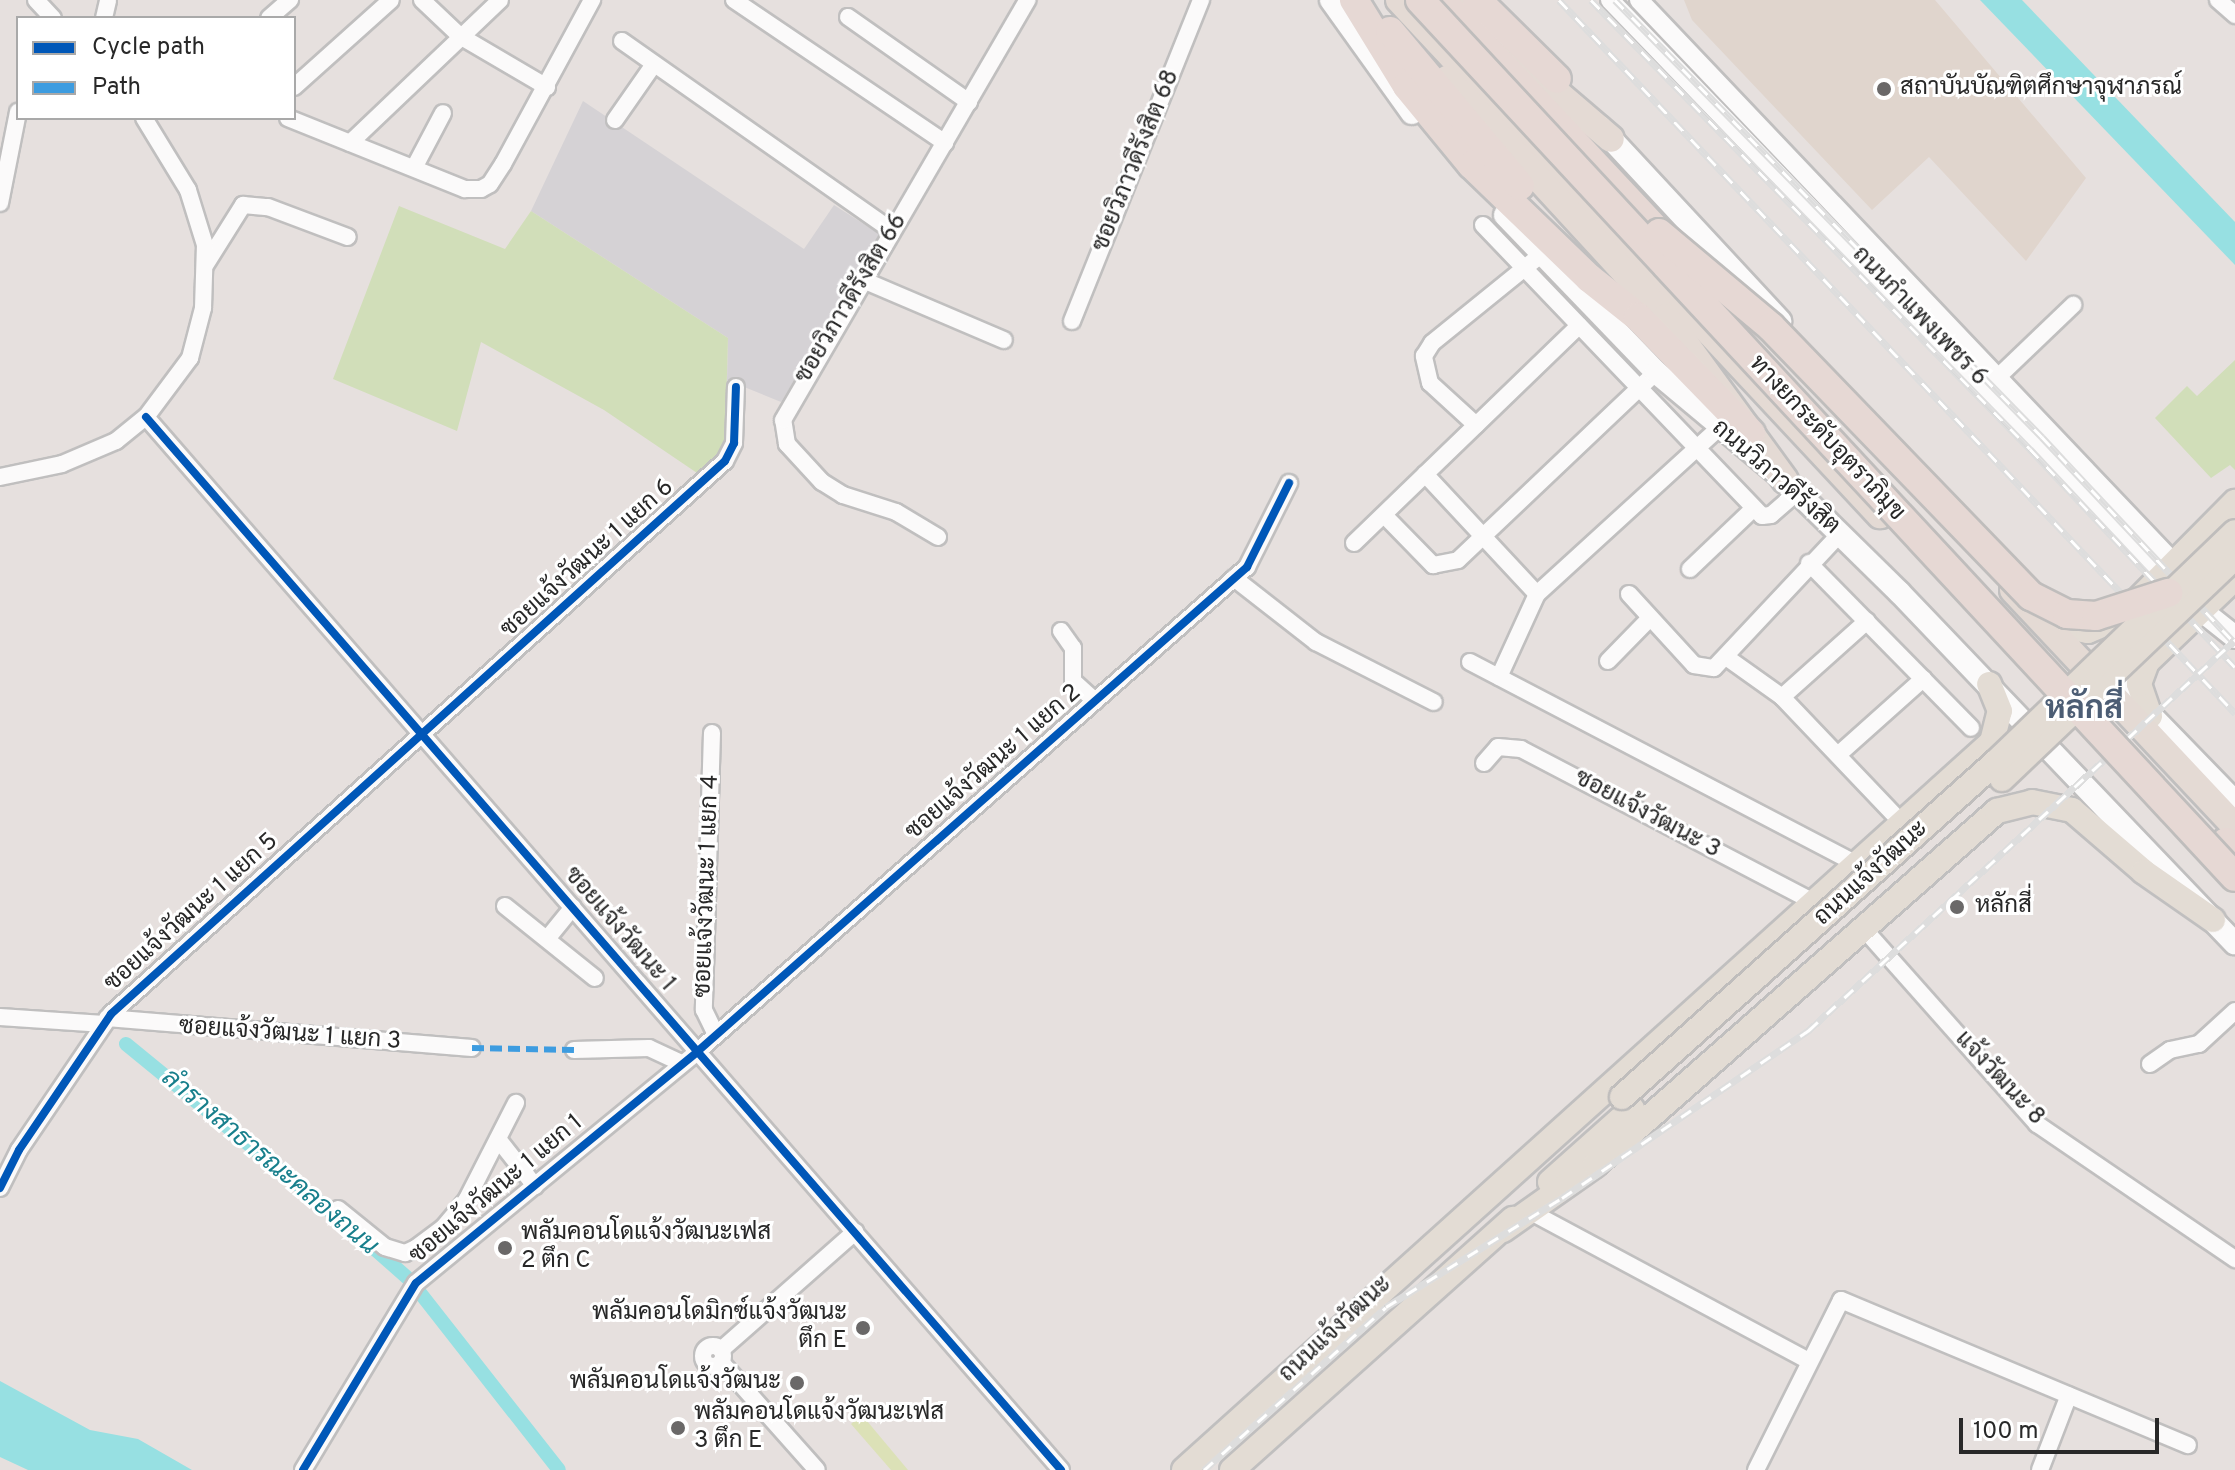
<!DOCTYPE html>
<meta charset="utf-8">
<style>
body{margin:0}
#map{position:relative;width:2235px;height:1470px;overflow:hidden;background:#e6e0de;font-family:Overpass,Sarabun,sans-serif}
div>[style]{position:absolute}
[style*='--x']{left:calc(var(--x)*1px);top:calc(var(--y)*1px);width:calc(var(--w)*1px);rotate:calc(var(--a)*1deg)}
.industrial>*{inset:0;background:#d5d2d5}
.education>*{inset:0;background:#e0d5cd}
.green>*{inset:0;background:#d1deb9}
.pitch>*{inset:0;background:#dce1b7}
.water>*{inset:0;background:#97e0e2}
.canal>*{height:14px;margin:-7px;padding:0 7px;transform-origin:7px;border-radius:7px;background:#97e0e2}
.roads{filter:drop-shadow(2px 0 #c0bfbf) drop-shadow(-2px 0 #c0bfbf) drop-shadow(0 2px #c0bfbf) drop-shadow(0 -2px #c0bfbf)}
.minor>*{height:16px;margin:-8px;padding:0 8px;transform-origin:8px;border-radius:8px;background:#fbfafa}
.minor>.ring{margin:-8px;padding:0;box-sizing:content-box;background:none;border:16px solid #fbfafa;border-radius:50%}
.tertiary>*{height:18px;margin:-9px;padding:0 9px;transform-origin:9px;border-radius:9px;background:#fbfafa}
.secondary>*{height:22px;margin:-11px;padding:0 11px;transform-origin:11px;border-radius:11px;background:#fbfafa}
.primary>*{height:24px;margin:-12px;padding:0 12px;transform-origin:12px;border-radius:12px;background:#e3dcd4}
.trunk>*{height:26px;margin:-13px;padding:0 13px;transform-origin:13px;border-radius:13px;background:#e4dad4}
.motorway>*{height:28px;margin:-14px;padding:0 14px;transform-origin:14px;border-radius:14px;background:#e6d8d4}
.rail>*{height:7px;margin-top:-3.5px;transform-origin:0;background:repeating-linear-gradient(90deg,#fff 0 12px,#ddd 0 24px);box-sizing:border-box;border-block:2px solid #ddd}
.bridges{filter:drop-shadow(2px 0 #bfbdbc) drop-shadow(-2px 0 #bfbdbc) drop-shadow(0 2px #bfbdbc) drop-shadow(0 -2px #bfbdbc)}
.primary-bridge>*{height:24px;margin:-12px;padding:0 12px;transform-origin:12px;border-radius:12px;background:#e3dcd4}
.motorway-bridge>*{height:28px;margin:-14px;padding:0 14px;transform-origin:14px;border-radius:14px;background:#e6d8d4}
.quiet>*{height:6px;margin-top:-3px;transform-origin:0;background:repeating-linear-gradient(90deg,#3d9ce0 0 12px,transparent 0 18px)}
.cycleway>*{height:8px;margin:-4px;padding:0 4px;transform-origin:4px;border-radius:4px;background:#0057b8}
.dots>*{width:22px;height:22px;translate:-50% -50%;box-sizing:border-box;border:4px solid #fff;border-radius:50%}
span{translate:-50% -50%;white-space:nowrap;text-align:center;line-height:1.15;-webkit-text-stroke:6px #fff;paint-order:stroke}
.poi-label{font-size:24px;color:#282828}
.left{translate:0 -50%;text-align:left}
.right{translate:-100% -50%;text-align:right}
.street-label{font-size:24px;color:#282828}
.water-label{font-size:26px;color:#187f8c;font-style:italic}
.district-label{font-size:32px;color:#4c5d74;font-weight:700}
.legend{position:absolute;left:16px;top:16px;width:280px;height:104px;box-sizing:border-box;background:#fff;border:2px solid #a9a9a9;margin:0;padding:10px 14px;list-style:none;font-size:24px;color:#282828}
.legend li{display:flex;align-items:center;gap:16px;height:40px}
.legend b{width:40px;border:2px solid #a9a9a9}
.scale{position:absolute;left:1959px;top:1418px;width:200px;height:36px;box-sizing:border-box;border:4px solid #282828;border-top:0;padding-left:10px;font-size:24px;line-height:28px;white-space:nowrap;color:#282828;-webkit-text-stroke:6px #fff;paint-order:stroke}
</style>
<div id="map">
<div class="industrial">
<i style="clip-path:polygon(583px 101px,804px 249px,834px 205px,881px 235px,781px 402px,727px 380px,728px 338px,531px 211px)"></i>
</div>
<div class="education">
<i style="clip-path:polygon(1684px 0,1935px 0,2086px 178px,2026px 261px,1929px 157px,1872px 210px,1692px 20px)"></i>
</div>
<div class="green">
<i style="clip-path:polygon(399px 206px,505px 249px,531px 211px,728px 338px,725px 445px,700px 475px,604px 410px,481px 342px,457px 431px,333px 379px)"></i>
<i style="clip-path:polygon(2235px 360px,2235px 470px,2230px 465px,2211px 478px,2155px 418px,2187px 386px,2197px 396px)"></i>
</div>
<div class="pitch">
<i style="clip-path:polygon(861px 1415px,862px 1415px,908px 1470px,891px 1470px,851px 1424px)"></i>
</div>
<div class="water">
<i style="clip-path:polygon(1980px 0,2022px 0,2235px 222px,2235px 265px)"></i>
<i style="clip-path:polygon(0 1381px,90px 1430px,138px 1439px,192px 1470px,28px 1470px,0 1457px)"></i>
</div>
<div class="canal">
<i style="--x:126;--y:1044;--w:283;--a:39.3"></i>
<i style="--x:361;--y:1237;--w:65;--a:41.3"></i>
<i style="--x:410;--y:1280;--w:241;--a:51.9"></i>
</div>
<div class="roads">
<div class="minor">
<i style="--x:36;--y:0;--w:25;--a:47"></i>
<i style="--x:422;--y:0;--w:52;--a:43.5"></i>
<i style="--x:460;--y:36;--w:101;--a:30.4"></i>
<i style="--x:734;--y:0;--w:255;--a:34.1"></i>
<i style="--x:2218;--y:0;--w:23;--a:41"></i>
<i style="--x:848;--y:17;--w:148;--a:35.1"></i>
<i style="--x:104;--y:18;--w:18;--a:-77"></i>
<i style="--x:269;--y:18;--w:28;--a:-41"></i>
<i style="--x:622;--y:41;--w:330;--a:35.1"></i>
<i style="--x:294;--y:87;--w:130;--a:-41.9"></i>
<i style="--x:288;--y:118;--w:191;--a:21.9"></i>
<i style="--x:465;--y:189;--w:16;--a:0"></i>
<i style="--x:481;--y:189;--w:10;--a:-29"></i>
<i style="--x:490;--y:184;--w:24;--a:-57"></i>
<i style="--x:503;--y:164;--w:187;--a:-61.5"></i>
<i style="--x:615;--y:120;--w:68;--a:-55.1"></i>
<i style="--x:350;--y:143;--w:207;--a:-43.6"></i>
<i style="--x:414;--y:168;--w:62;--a:-62.2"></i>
<i style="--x:0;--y:203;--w:93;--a:-78.8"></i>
<i style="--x:1483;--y:225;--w:403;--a:46.2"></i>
<i style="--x:1762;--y:516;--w:9;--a:-6"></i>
<i style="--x:1771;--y:515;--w:35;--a:-41"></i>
<i style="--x:206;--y:264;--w:70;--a:-57.9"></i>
<i style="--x:243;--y:205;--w:25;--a:5"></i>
<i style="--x:268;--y:207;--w:85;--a:20.6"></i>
<i style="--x:863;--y:280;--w:153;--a:23.1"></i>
<i style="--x:1072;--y:321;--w:346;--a:-68.1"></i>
<i style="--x:1999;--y:376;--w:103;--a:-43.8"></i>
<i style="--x:146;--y:417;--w:1395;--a:49.01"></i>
<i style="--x:1476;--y:425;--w:62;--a:-137.6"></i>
<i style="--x:1430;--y:383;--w:28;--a:-103"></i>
<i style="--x:1424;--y:356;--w:15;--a:-58"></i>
<i style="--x:1432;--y:343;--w:141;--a:-39"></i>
<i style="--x:1425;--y:474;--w:164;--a:47"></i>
<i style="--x:0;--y:477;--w:63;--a:-11.8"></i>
<i style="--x:62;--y:464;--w:59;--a:-23.1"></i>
<i style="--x:116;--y:441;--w:38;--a:-39"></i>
<i style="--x:146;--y:417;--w:74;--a:-53.3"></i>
<i style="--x:190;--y:358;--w:52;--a:-75.4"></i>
<i style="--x:203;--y:308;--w:63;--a:-88.2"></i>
<i style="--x:205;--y:245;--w:58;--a:-107.2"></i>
<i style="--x:188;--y:190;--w:84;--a:-121.4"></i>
<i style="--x:1385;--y:516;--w:69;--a:45.6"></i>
<i style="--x:1433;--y:565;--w:25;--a:-11"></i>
<i style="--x:1458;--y:560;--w:273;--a:-43.5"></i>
<i style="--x:938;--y:537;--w:49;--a:-149.2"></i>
<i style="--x:896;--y:512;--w:56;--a:-162.2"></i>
<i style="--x:843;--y:495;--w:25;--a:-148"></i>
<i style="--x:822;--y:482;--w:52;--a:-132.6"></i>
<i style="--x:787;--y:444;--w:24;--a:-99"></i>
<i style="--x:783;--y:420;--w:486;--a:-59.8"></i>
<i style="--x:1354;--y:543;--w:313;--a:-44"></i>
<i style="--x:1809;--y:563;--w:231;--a:45.5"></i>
<i style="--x:1690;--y:569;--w:88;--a:-43.6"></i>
<i style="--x:1234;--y:578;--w:104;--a:38"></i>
<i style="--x:1316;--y:642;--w:132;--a:27"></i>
<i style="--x:1629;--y:594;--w:96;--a:47.5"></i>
<i style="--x:1694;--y:665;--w:20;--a:9"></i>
<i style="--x:1714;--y:668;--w:184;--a:-46.8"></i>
<i style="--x:1061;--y:631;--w:21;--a:55"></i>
<i style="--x:1073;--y:648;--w:33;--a:90"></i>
<i style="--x:1073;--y:681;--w:30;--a:42"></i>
<i style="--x:1726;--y:657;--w:69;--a:35.5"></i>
<i style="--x:1782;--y:697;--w:114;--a:-41.8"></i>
<i style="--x:1608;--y:661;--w:60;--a:-45.7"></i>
<i style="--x:1470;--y:662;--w:437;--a:27.6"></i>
<i style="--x:1499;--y:677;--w:91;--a:-65.4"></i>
<i style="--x:1537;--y:594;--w:245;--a:-42.4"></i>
<i style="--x:1782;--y:697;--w:174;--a:46.4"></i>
<i style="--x:712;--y:733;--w:277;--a:91.7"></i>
<i style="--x:704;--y:1010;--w:28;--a:64"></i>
<i style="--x:1839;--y:754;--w:113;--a:-41.8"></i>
<i style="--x:1484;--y:763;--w:21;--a:-49"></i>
<i style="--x:1498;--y:747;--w:23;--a:5"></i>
<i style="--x:1521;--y:749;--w:331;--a:27.6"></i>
<i style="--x:505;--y:906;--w:115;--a:38.7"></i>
<i style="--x:1864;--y:929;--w:261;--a:48.4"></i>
<i style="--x:2037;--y:1124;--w:240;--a:34.3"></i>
<i style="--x:547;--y:939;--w:41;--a:-50.9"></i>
<i style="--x:0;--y:1017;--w:104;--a:3.9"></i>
<i style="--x:107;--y:1018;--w:366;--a:4.7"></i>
<i style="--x:574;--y:1050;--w:75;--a:-1.5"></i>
<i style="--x:649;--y:1048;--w:35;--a:25"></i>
<i style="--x:2150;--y:1064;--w:24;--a:-35"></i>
<i style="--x:2170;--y:1050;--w:30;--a:-12"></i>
<i style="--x:2199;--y:1044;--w:49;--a:-42.5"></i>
<i style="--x:498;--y:1139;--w:60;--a:51.8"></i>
<i style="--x:0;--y:1188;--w:42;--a:-63.4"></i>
<i style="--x:19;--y:1150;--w:164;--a:-55.9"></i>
<i style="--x:111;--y:1014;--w:826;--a:-42.01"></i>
<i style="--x:725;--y:461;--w:20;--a:-63"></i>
<i style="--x:734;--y:443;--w:56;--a:-88"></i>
<i style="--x:338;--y:1209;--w:60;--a:39"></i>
<i style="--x:385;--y:1247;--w:21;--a:17"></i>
<i style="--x:405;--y:1253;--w:12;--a:-24"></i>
<i style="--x:416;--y:1248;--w:34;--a:-37"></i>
<i style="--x:443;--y:1228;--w:38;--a:-50"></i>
<i style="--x:467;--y:1199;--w:108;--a:-63"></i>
<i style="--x:1533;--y:1213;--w:313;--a:28.2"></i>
<i class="ring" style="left:703px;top:1346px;width:4px;height:4px"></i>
<i style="--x:721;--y:1350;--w:179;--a:-41.4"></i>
<i style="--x:721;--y:1362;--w:144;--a:48.4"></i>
<i style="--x:303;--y:1470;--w:218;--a:-58.9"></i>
<i style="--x:416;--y:1283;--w:365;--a:-39.4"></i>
<i style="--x:698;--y:1051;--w:732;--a:-41.4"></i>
<i style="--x:1247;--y:567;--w:94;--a:-63.4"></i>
<i style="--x:1756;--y:1470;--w:190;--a:-63.4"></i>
<i style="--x:1841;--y:1300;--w:376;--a:22.7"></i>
<i style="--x:2040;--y:1470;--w:80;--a:-68.9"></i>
</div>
<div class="tertiary">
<i style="--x:1610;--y:0;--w:796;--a:46.07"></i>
<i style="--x:1639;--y:0;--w:775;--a:46.46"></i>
</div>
<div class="secondary">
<i style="--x:1331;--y:0;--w:139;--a:54.4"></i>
<i style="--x:1600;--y:127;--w:265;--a:47.1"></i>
<i style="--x:1505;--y:215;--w:218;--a:46.1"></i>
<i style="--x:1656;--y:372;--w:168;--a:39.9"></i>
<i style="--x:1785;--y:480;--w:160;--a:44.5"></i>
<i style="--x:1899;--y:592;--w:486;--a:46.3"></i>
<i style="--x:2187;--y:599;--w:61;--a:38.4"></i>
<i style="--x:2099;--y:662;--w:195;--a:45.8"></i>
</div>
<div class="primary">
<i style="--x:2065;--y:627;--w:23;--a:10"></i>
<i style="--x:2088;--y:631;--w:36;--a:-23"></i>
<i style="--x:2121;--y:617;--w:162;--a:-45.3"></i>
<i style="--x:2150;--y:716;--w:34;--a:-109"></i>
<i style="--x:2139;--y:684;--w:23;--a:-70"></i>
<i style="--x:2147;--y:662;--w:122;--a:-43.7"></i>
<i style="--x:1550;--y:1182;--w:110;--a:-41.7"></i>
<i style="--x:1503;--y:1230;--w:113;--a:-35.2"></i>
<i style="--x:1595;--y:1165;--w:536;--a:-41.37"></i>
<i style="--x:1997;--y:811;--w:36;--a:-14"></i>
<i style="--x:2032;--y:802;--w:41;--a:11.3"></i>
<i style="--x:2072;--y:810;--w:95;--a:40.7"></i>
<i style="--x:2144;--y:872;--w:84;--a:34.8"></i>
<i style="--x:1184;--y:1470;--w:1088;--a:-42.02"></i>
<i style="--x:1992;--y:742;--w:32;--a:-76"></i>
<i style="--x:2000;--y:711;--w:29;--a:-112"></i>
<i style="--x:1232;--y:1470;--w:377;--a:-41.8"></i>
</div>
<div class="trunk">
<i style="--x:1399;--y:0;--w:705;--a:46.96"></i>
<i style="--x:1461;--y:0;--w:153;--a:47.1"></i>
<i style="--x:1447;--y:79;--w:323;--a:47.4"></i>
<i style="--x:1666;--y:317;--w:202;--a:53.9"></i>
<i style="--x:1556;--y:92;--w:72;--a:40.5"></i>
<i style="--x:2013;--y:590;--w:324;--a:46.8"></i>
</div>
<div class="motorway">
<i style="--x:1354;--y:0;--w:101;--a:58.4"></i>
<i style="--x:1407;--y:86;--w:102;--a:50.6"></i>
<i style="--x:1472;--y:165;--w:163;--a:44"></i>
<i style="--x:1589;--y:278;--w:63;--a:38.5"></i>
<i style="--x:1638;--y:317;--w:162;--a:45.8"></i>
<i style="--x:1441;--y:0;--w:319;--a:46.9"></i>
<i style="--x:1477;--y:0;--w:112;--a:44.6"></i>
<i style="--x:1390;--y:31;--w:202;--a:50"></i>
<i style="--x:2226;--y:842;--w:14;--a:51"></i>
</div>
</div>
<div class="rail">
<i style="--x:1559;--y:0;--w:983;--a:46.53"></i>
<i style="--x:1591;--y:0;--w:628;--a:45.65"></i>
<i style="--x:2030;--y:449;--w:299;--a:46.8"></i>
<i style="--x:1615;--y:0;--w:611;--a:45.66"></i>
<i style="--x:2042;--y:437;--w:282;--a:46.9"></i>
<i style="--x:1204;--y:1470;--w:244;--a:-41.8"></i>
<i style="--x:1386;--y:1307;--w:207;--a:-31.8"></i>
<i style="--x:1562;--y:1198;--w:299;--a:-34.2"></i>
<i style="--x:1809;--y:1030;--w:578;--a:-42.47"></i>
</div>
<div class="bridges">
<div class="primary-bridge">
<i style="--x:2002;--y:779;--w:322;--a:-43.6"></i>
<i style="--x:1622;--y:1097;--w:504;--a:-41.86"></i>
<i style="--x:1997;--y:761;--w:330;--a:-43.9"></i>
</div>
<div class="motorway-bridge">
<i style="--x:1420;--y:0;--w:1197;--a:47.1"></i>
<i style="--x:1659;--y:233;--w:146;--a:40"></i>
<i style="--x:1771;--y:327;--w:374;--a:46"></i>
<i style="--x:2031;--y:596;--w:40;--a:26.6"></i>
<i style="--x:2067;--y:614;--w:29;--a:4"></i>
<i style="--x:2096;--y:616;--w:76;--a:-17.7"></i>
</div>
</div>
<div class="quiet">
<i style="--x:472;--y:1048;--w:102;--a:1.1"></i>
</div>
<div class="cycleway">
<i style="--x:146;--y:417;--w:1395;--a:49.01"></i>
<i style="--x:0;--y:1188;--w:42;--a:-63.4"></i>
<i style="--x:19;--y:1150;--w:164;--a:-55.9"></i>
<i style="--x:111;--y:1014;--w:826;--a:-42.01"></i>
<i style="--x:725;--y:461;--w:20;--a:-63"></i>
<i style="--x:734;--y:443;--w:56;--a:-88"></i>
<i style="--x:303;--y:1470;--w:218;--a:-58.9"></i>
<i style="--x:416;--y:1283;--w:365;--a:-39.4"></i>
<i style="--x:698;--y:1051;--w:732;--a:-41.4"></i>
<i style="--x:1247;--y:567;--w:94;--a:-63.4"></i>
</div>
<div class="dots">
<i style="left:1884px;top:89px;background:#6a6868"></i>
<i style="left:1957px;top:907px;background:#6a6868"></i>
<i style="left:505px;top:1248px;background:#6a6868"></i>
<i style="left:863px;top:1328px;background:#6a6868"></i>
<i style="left:797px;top:1383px;background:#6a6868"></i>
<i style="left:678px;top:1428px;background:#6a6868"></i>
</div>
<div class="poi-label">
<span class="left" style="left:1900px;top:89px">สถาบันบัณฑิตศึกษาจุฬาภรณ์</span>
<span class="left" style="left:1975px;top:907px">หลักสี่</span>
<span class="left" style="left:521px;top:1248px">พลัมคอนโดแจ้งวัฒนะเฟส<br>2 ตึก C</span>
<span class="right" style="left:847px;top:1328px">พลัมคอนโดมิกซ์แจ้งวัฒนะ<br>ตึก E</span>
<span class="right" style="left:781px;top:1383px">พลัมคอนโดแจ้งวัฒนะ</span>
<span class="left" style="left:694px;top:1428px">พลัมคอนโดแจ้งวัฒนะเฟส<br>3 ตึก E</span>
</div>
<div class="street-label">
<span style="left:1137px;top:161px;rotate:-68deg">ซอยวิภาวดีรังสิต 68</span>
<span style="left:852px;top:299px;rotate:-59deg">ซอยวิภาวดีรังสิต 66</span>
<span style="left:1919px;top:317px;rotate:46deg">ถนนกำแพงเพชร 6</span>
<span style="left:1826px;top:439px;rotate:47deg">ทางยกระดับอุตราภิมุข</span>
<span style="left:1775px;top:478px;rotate:41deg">ถนนวิภาวดีรังสิต</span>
<span style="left:588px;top:559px;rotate:-42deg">ซอยแจ้งวัฒนะ 1 แยก 6</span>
<span style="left:994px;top:763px;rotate:-41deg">ซอยแจ้งวัฒนะ 1 แยก 2</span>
<span style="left:1647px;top:815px;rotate:28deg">ซอยแจ้งวัฒนะ 3</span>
<span style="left:1872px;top:874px;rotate:-42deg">ถนนแจ้งวัฒนะ</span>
<span style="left:708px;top:886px;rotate:-88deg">ซอยแจ้งวัฒนะ 1 แยก 4</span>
<span style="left:192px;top:913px;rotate:-42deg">ซอยแจ้งวัฒนะ 1 แยก 5</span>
<span style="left:619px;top:930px;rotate:49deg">ซอยแจ้งวัฒนะ 1</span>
<span style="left:290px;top:1035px;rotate:4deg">ซอยแจ้งวัฒนะ 1 แยก 3</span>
<span style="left:1999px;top:1079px;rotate:47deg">แจ้งวัฒนะ 8</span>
<span style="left:497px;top:1190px;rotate:-40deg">ซอยแจ้งวัฒนะ 1 แยก 1</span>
<span style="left:1336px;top:1330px;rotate:-43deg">ถนนแจ้งวัฒนะ</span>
</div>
<div class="water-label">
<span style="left:269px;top:1163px;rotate:40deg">ลำรางสาธารณะคลองถนน</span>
</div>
<div class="district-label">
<span style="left:2084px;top:710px">หลักสี่</span>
</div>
<ul class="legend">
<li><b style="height:10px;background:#0057b8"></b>Cycle path</li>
<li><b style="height:10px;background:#3d9ce0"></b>Path</li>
</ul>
<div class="scale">100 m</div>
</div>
